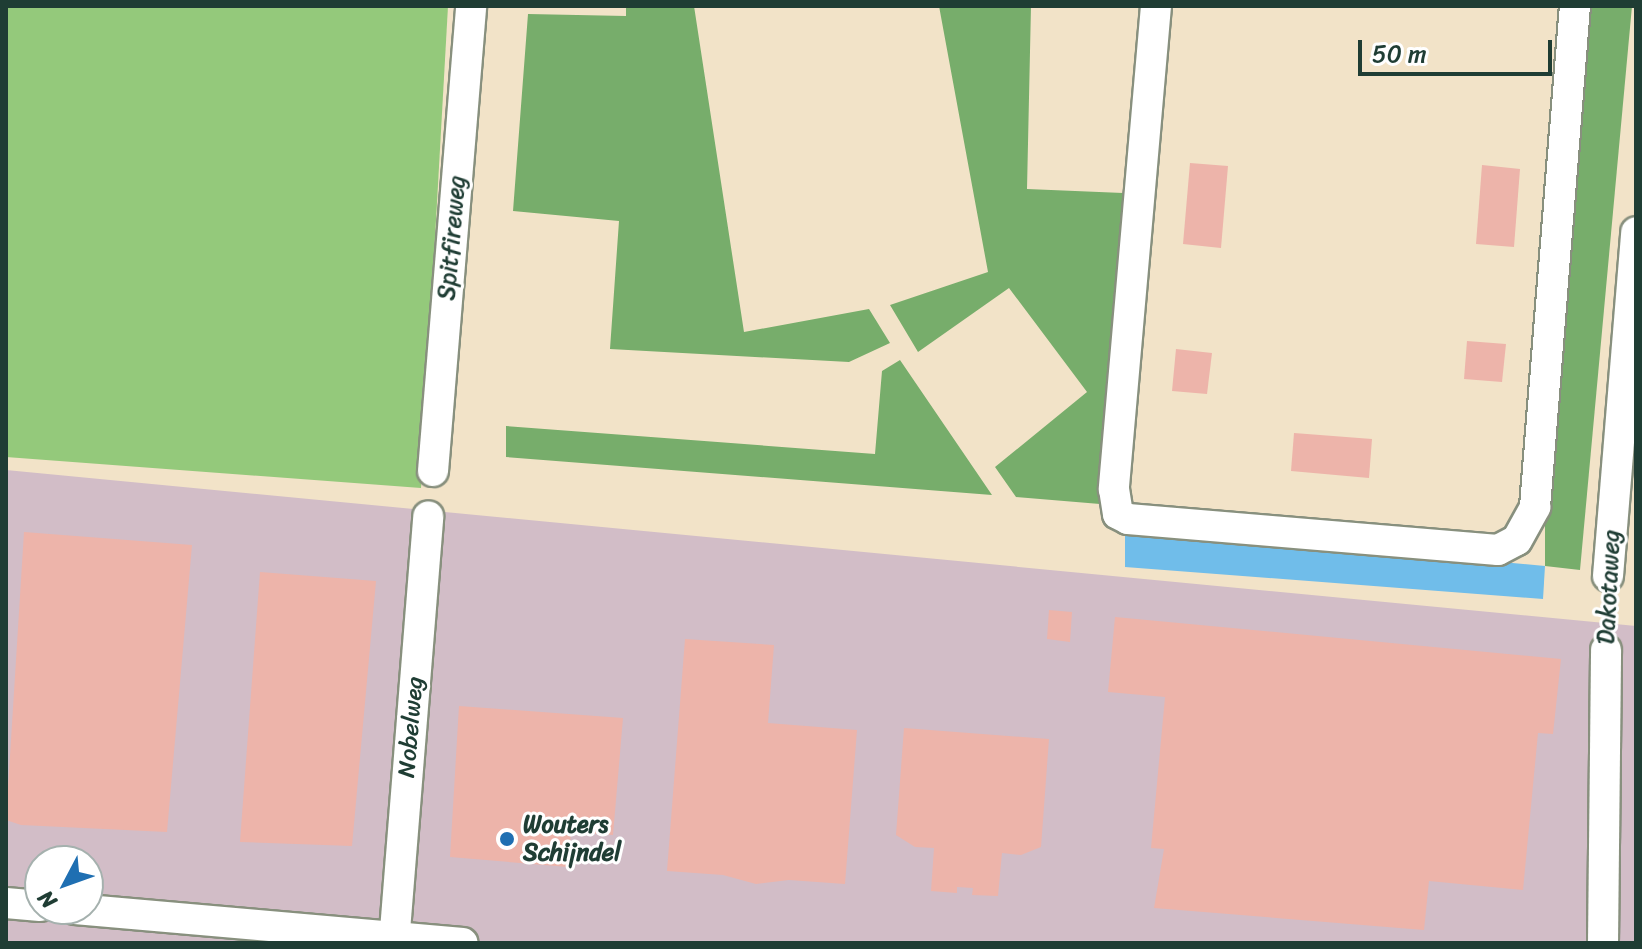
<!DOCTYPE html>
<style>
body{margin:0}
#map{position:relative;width:1642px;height:949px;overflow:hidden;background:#f2e3c8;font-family:Sriracha,sans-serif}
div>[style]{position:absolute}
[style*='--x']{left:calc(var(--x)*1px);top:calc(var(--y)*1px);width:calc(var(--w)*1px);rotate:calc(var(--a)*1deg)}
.industrial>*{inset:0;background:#d2bdc7}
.green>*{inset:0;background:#94c97b}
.forest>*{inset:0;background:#77ad6b}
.water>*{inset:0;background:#70bdea}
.building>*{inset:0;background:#edb4aa}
.path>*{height:5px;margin-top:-2.5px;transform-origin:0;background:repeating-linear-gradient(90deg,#88907e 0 2px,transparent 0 8px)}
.roads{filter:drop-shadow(2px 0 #88907e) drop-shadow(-2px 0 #88907e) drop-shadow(0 2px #88907e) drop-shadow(0 -2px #88907e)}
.minor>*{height:30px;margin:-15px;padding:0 15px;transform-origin:15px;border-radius:15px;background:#fff}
.dots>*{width:22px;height:22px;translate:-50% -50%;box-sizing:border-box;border:4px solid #fff;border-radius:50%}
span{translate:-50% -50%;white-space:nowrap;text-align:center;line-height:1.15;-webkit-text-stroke:6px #fff;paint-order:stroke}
.street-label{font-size:24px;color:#1f3d34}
.poi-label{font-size:24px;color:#1f3d34;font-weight:700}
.left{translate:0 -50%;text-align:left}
.frame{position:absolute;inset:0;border:8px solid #1f3d34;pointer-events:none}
.north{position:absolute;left:24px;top:845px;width:80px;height:80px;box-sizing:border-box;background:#fff;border:2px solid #a5b1ae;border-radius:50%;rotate:229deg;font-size:22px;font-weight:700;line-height:32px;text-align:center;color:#1f3d34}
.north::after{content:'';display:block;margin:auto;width:28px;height:36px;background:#1f6fb2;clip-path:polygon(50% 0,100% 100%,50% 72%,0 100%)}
.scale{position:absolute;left:1358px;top:40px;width:194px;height:36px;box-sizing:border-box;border:4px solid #1f3d34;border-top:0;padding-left:10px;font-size:24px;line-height:28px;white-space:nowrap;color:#1f3d34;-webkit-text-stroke:6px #fff;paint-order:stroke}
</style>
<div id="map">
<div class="industrial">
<i style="clip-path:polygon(evenodd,6px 470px,1636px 626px,1636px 943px,6px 943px,6px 470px,40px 861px,88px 861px,88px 909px,40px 909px,40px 861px)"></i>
</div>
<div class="green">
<i style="clip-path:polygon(6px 6px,448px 6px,421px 488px,6px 457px)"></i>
</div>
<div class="forest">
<i style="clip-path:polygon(626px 6px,694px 6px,744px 332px,869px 309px,890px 343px,849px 362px,610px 349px,619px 221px,513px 211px,528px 14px,626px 16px)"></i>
<i style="clip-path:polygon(939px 6px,1031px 6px,1027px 189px,1123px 193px,1100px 504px,1016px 497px,995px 467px,1087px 392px,1009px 288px,918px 352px,890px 305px,988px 272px)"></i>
<i style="clip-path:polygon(1589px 6px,1632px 6px,1580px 570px,1545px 566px,1545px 516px)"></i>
<i style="clip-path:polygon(900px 360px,992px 495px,506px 457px,506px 426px,875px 454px,882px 371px)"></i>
</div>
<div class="water">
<i style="clip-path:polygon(1125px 527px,1545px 566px,1543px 599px,1125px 567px)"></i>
</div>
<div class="building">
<i style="clip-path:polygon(1190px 163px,1228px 166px,1221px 248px,1183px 244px)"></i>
<i style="clip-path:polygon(1482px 165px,1520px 169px,1514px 247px,1476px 244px)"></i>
<i style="clip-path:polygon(1467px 341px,1506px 344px,1502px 382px,1464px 379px)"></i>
<i style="clip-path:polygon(1176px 349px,1212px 353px,1207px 394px,1172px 391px)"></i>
<i style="clip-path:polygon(1294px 433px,1372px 439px,1369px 478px,1291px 471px)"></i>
<i style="clip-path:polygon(24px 532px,192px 545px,167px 832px,21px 825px,6px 820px)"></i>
<i style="clip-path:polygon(260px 572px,376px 581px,352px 846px,240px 842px)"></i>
<i style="clip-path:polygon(1049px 610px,1072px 612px,1070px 642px,1047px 639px)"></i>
<i style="clip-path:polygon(1115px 617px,1561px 659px,1553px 734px,1538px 733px,1523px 890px,1429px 881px,1424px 930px,1154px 908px,1164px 849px,1151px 848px,1165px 697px,1108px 692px)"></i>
<i style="clip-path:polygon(685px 639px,774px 645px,768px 723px,857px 730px,845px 884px,789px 880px,756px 884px,723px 875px,667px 871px)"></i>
<i style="clip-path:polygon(459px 706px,623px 718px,613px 835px,571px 832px,568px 867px,450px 857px)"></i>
<i style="clip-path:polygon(904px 728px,1049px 739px,1041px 847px,1021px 855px,1002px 853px,998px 896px,972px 895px,973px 888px,957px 887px,957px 893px,931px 891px,934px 848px,915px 847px,896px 835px)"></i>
</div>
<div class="path">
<i style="--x:1607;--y:627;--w:26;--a:-90"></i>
</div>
<div class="roads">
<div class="minor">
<i style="--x:1156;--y:6;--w:485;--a:95"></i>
<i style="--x:1114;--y:489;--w:25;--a:81"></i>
<i style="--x:1118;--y:514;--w:11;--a:27"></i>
<i style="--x:1128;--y:519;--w:371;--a:4.8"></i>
<i style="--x:1498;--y:550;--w:21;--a:-28"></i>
<i style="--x:1517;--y:540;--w:38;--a:-61"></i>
<i style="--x:1535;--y:507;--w:503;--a:-85.44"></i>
<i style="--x:433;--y:471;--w:467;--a:-85.3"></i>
<i style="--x:1608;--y:576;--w:345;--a:-85.3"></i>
<i style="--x:6;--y:903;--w:34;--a:5"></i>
<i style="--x:75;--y:909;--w:389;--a:5"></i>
<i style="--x:394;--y:943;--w:428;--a:-85.4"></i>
<i style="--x:1603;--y:943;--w:293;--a:-89.4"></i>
</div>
</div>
<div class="dots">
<i style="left:507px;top:839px;background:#1f6fb2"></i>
</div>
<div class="street-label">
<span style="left:452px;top:238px;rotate:-85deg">Spitfireweg</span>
<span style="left:1609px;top:587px;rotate:-87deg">Dakotaweg</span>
<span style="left:411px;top:727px;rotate:-85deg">Nobelweg</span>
</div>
<div class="poi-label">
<span class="left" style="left:523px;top:839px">Wouters<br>Schijndel</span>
</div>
<div class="frame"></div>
<div class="north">N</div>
<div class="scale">50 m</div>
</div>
